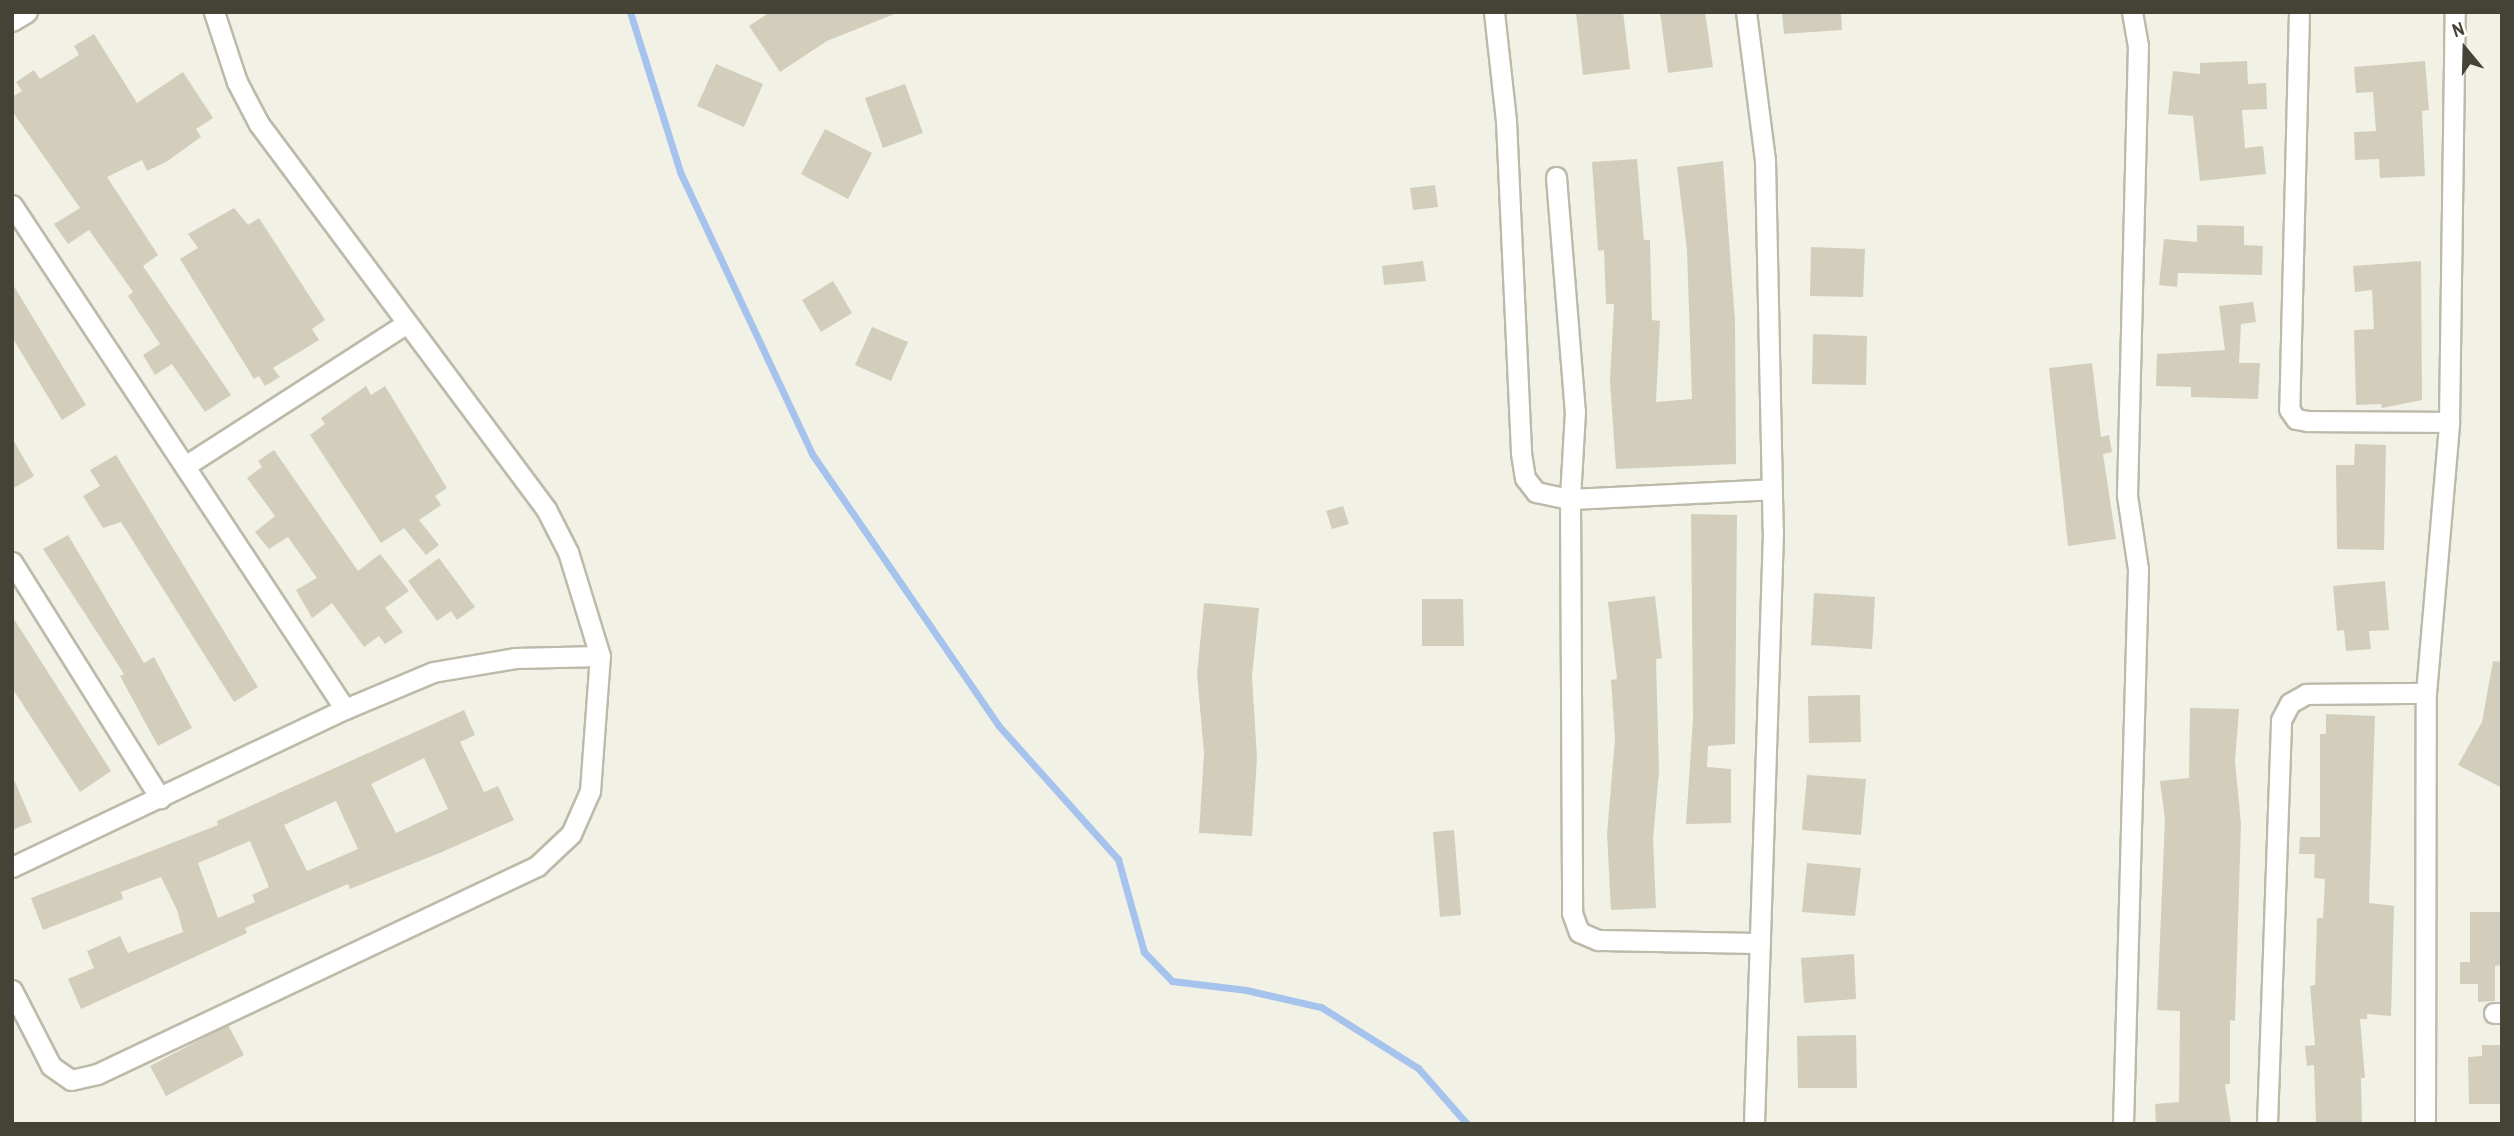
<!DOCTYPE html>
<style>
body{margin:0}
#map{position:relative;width:2514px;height:1136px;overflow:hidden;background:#f2f1e6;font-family:"Archivo Narrow",sans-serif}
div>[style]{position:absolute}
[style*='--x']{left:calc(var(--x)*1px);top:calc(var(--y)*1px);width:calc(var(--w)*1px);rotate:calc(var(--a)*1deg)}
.stream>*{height:7px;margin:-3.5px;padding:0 3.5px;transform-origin:3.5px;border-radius:3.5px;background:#a5c3ed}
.building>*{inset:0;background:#d3cebc}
.roads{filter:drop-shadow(2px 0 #bdbaa9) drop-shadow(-2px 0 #bdbaa9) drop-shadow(0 2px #bdbaa9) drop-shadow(0 -2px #bdbaa9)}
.street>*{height:19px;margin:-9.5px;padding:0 9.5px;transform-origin:9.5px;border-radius:9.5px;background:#fff}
span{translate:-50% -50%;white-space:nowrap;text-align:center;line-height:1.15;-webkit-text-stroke:5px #fff;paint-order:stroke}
.frame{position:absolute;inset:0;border:14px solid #454236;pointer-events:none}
.north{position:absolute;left:2430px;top:14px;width:70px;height:70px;-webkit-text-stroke:5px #fff;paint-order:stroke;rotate:341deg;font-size:19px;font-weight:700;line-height:28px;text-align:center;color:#454236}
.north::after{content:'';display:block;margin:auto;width:24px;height:32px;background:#454236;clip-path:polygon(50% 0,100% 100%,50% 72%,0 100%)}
</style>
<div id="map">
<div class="stream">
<i style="--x:630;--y:12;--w:168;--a:72.6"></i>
<i style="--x:680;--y:172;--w:311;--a:64.9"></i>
<i style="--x:812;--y:454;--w:329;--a:55.5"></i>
<i style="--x:998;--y:725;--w:180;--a:48.2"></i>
<i style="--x:1118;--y:859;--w:97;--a:74.4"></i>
<i style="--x:1144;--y:952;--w:40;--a:46"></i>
<i style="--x:1172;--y:981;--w:75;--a:6.9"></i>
<i style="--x:1246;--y:990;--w:77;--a:12.8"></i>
<i style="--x:1321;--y:1007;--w:115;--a:32.2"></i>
<i style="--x:1418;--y:1068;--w:74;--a:48.8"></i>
</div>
<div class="building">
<i style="clip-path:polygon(770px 12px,896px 12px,897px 13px,827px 41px,780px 72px,749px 26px)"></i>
<i style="clip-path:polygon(1576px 12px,1623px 12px,1630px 69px,1583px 75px)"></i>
<i style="clip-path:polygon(1660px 12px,1705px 12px,1713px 67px,1668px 73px)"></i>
<i style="clip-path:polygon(1782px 12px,1841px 12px,1842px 30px,1784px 34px)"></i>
<i style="clip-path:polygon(94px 34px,137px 103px,183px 72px,213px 118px,196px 129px,201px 137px,166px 162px,147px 171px,142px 160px,107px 177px,158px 255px,143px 266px,231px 395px,205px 412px,172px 364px,155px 375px,143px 355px,160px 344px,128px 296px,133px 292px,89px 230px,68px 244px,54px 224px,80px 208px,12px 111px,12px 97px,22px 91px,16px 82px,34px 70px,40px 79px,79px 55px,74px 46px)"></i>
<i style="clip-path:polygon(2247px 61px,2248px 84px,2266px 83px,2267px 109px,2242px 110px,2245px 148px,2263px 146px,2266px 174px,2200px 181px,2193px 116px,2168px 114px,2173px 71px,2200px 74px,2200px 63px)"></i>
<i style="clip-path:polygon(2425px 61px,2429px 110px,2422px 111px,2425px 176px,2380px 178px,2379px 159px,2355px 160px,2354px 132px,2376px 131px,2373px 92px,2356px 93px,2354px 67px)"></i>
<i style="clip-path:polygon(716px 64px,763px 84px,744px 127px,697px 106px)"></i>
<i style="clip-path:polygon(905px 84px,923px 133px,883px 148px,865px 98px)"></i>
<i style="clip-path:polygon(825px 129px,872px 153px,848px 199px,801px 174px)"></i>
<i style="clip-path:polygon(1637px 159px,1644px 240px,1650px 240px,1652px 320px,1660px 321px,1656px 402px,1692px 399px,1687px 250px,1677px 167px,1723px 161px,1735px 320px,1736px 464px,1616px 469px,1610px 381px,1614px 304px,1606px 304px,1604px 250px,1598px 251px,1592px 162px)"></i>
<i style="clip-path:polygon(1435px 185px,1438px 207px,1413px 210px,1410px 188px)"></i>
<i style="clip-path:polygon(234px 208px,248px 225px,259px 218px,325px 320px,312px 329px,319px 340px,273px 368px,280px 377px,265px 386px,259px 376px,254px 379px,180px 259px,198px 248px,188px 234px)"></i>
<i style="clip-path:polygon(2197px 225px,2244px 226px,2244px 245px,2263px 246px,2262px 275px,2178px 273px,2177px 287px,2159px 285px,2164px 239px,2197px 242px)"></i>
<i style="clip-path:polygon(1811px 247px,1865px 249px,1863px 297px,1810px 296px)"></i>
<i style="clip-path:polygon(1423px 261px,1426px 281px,1384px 285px,1382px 266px)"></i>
<i style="clip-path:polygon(2421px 261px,2422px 400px,2382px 408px,2381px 404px,2356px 405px,2354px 330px,2374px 329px,2372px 290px,2355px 292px,2353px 266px)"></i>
<i style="clip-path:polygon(833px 281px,852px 313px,821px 332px,802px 300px)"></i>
<i style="clip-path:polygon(12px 283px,86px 405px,62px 420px,12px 337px)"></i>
<i style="clip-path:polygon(2253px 302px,2256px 322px,2241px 324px,2239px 363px,2260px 363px,2258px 399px,2191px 397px,2191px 387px,2156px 386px,2157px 354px,2225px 350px,2219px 306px)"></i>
<i style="clip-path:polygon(872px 327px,908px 342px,891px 381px,855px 365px)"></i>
<i style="clip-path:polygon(1813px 334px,1867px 336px,1866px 385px,1812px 384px)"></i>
<i style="clip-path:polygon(2092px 363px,2101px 437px,2109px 435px,2112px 452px,2103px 454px,2116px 539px,2068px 546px,2049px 368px)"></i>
<i style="clip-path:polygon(366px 386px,371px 395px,385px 386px,447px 488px,435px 496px,441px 505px,419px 520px,439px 545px,426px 555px,404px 528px,381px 543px,310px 435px,325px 424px,321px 418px)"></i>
<i style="clip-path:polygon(12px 438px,34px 476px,12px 489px)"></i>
<i style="clip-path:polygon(2355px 444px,2386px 445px,2384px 550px,2337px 549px,2336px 465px,2354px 465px)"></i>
<i style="clip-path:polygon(274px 450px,358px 571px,380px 554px,409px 591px,385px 608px,403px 632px,385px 644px,379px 636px,364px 647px,332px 603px,312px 618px,296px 590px,317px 578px,288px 537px,269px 549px,255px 532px,275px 516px,247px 478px,262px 467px,258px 461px)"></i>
<i style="clip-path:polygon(116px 455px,258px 687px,234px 702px,121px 522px,103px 528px,83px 496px,100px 486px,90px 470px)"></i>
<i style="clip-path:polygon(1343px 506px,1349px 524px,1332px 529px,1326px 511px)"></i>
<i style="clip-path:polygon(1691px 514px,1737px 515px,1735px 744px,1708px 746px,1707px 767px,1731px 769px,1731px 823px,1686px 824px,1693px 719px)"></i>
<i style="clip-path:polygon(68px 535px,144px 663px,154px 657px,192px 728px,158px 746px,120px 676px,124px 674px,43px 549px)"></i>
<i style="clip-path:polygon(439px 558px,475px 607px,457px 620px,451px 611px,437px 621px,408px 581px)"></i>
<i style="clip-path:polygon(2385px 581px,2389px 630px,2369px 631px,2371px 649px,2346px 651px,2344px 630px,2337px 631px,2333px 586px)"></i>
<i style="clip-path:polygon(1814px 593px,1875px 597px,1872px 649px,1811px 645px)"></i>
<i style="clip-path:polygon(1655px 596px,1662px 658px,1656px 659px,1659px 771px,1653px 839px,1656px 908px,1611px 910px,1607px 834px,1615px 739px,1611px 680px,1617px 679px,1608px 602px)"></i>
<i style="clip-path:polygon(1422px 599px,1463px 599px,1464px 646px,1422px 646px)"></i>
<i style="clip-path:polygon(1204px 603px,1259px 608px,1252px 677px,1257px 758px,1252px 836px,1199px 833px,1204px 753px,1197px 674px)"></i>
<i style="clip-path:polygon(12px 616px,111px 771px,80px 792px,12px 688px)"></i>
<i style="clip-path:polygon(2493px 661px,2502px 662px,2502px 788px,2458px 765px,2482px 722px)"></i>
<i style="clip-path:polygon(1860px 695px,1861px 742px,1809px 743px,1808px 696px)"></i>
<i style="clip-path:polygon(2190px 708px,2239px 709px,2235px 761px,2241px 824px,2235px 1021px,2230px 1020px,2230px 1084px,2225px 1084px,2231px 1124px,2156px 1124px,2155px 1104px,2179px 1102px,2180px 1011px,2157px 1010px,2165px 819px,2160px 781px,2189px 778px)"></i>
<i style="clip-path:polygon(evenodd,464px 710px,475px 735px,460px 742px,484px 792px,498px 786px,514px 820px,442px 852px,350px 889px,348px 884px,245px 928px,247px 933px,81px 1009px,68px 979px,94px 968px,87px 951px,120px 936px,128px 953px,183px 932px,177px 910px,161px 877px,121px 892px,123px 899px,43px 930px,31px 898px,218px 825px,217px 821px,464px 710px,424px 758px,448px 809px,396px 833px,371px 784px,424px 758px,464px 710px,336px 801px,358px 849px,307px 871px,284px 825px,336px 801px,464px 710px,250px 841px,269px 887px,252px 895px,255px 902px,218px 918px,198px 863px,250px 841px)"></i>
<i style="clip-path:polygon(2326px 714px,2375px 716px,2369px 903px,2394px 906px,2391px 1016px,2367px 1014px,2367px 1019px,2360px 1019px,2365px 1078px,2361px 1078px,2362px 1124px,2316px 1124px,2314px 1065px,2307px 1066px,2305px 1046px,2315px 1045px,2310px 986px,2315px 985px,2317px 918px,2323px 918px,2325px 879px,2314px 878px,2315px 854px,2299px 854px,2300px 837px,2320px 837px,2320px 734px,2326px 734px)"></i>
<i style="clip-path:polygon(12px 775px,32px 822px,12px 830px)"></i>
<i style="clip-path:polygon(1807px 775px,1866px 779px,1861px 835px,1802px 830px)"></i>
<i style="clip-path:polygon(1454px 830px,1461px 915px,1440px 917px,1433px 832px)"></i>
<i style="clip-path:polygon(1807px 863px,1861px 868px,1855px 916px,1802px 912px)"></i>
<i style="clip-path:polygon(2470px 912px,2502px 912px,2502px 965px,2495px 966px,2495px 1001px,2478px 1002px,2478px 984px,2460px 984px,2460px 962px,2470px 962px)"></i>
<i style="clip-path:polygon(1854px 954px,1856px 999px,1804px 1003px,1801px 958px)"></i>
<i style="clip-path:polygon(228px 1025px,244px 1055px,166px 1096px,150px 1066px)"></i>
<i style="clip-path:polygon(1856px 1035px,1857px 1088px,1798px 1088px,1797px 1036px)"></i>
<i style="clip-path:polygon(2482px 1045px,2502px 1045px,2502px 1104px,2469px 1104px,2468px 1057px,2482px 1056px)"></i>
</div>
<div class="roads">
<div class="street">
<i style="--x:1494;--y:12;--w:110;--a:83.7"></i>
<i style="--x:1506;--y:121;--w:332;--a:87.4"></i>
<i style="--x:1521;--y:453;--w:25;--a:81"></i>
<i style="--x:1525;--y:478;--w:18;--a:52"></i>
<i style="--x:1536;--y:492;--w:35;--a:12"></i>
<i style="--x:1570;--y:499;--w:414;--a:89.7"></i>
<i style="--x:1572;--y:913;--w:20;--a:70"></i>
<i style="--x:1579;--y:932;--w:21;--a:23"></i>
<i style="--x:1598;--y:940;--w:162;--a:1.1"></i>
<i style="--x:1746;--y:12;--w:150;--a:82.7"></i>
<i style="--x:1765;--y:161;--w:371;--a:88.8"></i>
<i style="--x:1773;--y:532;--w:592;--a:91.84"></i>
<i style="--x:2299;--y:12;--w:397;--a:91.4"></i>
<i style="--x:2289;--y:409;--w:12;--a:55"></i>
<i style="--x:2296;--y:419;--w:11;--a:10"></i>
<i style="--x:2307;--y:421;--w:142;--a:0.4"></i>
<i style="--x:12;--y:21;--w:17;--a:-31"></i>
<i style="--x:1556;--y:177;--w:235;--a:85.4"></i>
<i style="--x:1575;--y:411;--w:88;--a:93.3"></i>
<i style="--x:1570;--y:499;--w:202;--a:-2.8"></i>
<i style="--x:12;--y:205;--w:604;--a:56.55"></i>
<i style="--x:185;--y:466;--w:264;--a:-32.8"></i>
<i style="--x:12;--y:562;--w:279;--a:57.9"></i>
<i style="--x:12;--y:867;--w:369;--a:-25.4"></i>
<i style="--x:345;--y:709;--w:95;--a:-22.8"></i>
<i style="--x:433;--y:672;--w:83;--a:-9.7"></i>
<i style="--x:515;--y:658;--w:85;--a:-1.3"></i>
<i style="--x:12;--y:990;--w:85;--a:62.8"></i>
<i style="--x:51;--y:1066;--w:24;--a:35"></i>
<i style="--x:71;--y:1080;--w:27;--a:-13"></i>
<i style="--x:97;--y:1074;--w:487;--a:-25.3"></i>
<i style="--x:537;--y:866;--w:47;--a:-43.3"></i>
<i style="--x:571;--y:834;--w:47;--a:-66.2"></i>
<i style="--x:590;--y:791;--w:135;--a:-85.8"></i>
<i style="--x:600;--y:656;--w:109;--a:-107.1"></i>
<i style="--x:568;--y:552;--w:48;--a:-117.1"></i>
<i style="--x:546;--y:509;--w:480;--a:-126.7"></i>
<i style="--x:259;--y:124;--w:47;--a:-117.6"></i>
<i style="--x:237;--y:82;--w:74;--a:-108.2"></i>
<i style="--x:2494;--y:1013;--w:8;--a:0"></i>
<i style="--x:2123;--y:1124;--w:555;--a:-88.45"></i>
<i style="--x:2138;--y:569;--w:75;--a:-98.5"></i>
<i style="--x:2127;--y:495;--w:449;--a:-88.6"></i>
<i style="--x:2138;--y:46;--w:35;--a:-100"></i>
<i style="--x:2267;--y:1124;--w:404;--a:-88"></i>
<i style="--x:2281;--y:720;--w:19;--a:-62"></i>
<i style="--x:2290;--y:703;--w:18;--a:-29"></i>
<i style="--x:2306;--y:694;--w:120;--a:-0.5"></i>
<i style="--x:2425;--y:1124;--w:431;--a:-89.9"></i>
<i style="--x:2426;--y:693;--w:272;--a:-85.1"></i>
<i style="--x:2449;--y:422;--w:410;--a:-89.2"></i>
</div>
</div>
<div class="frame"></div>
<div class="north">N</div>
</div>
